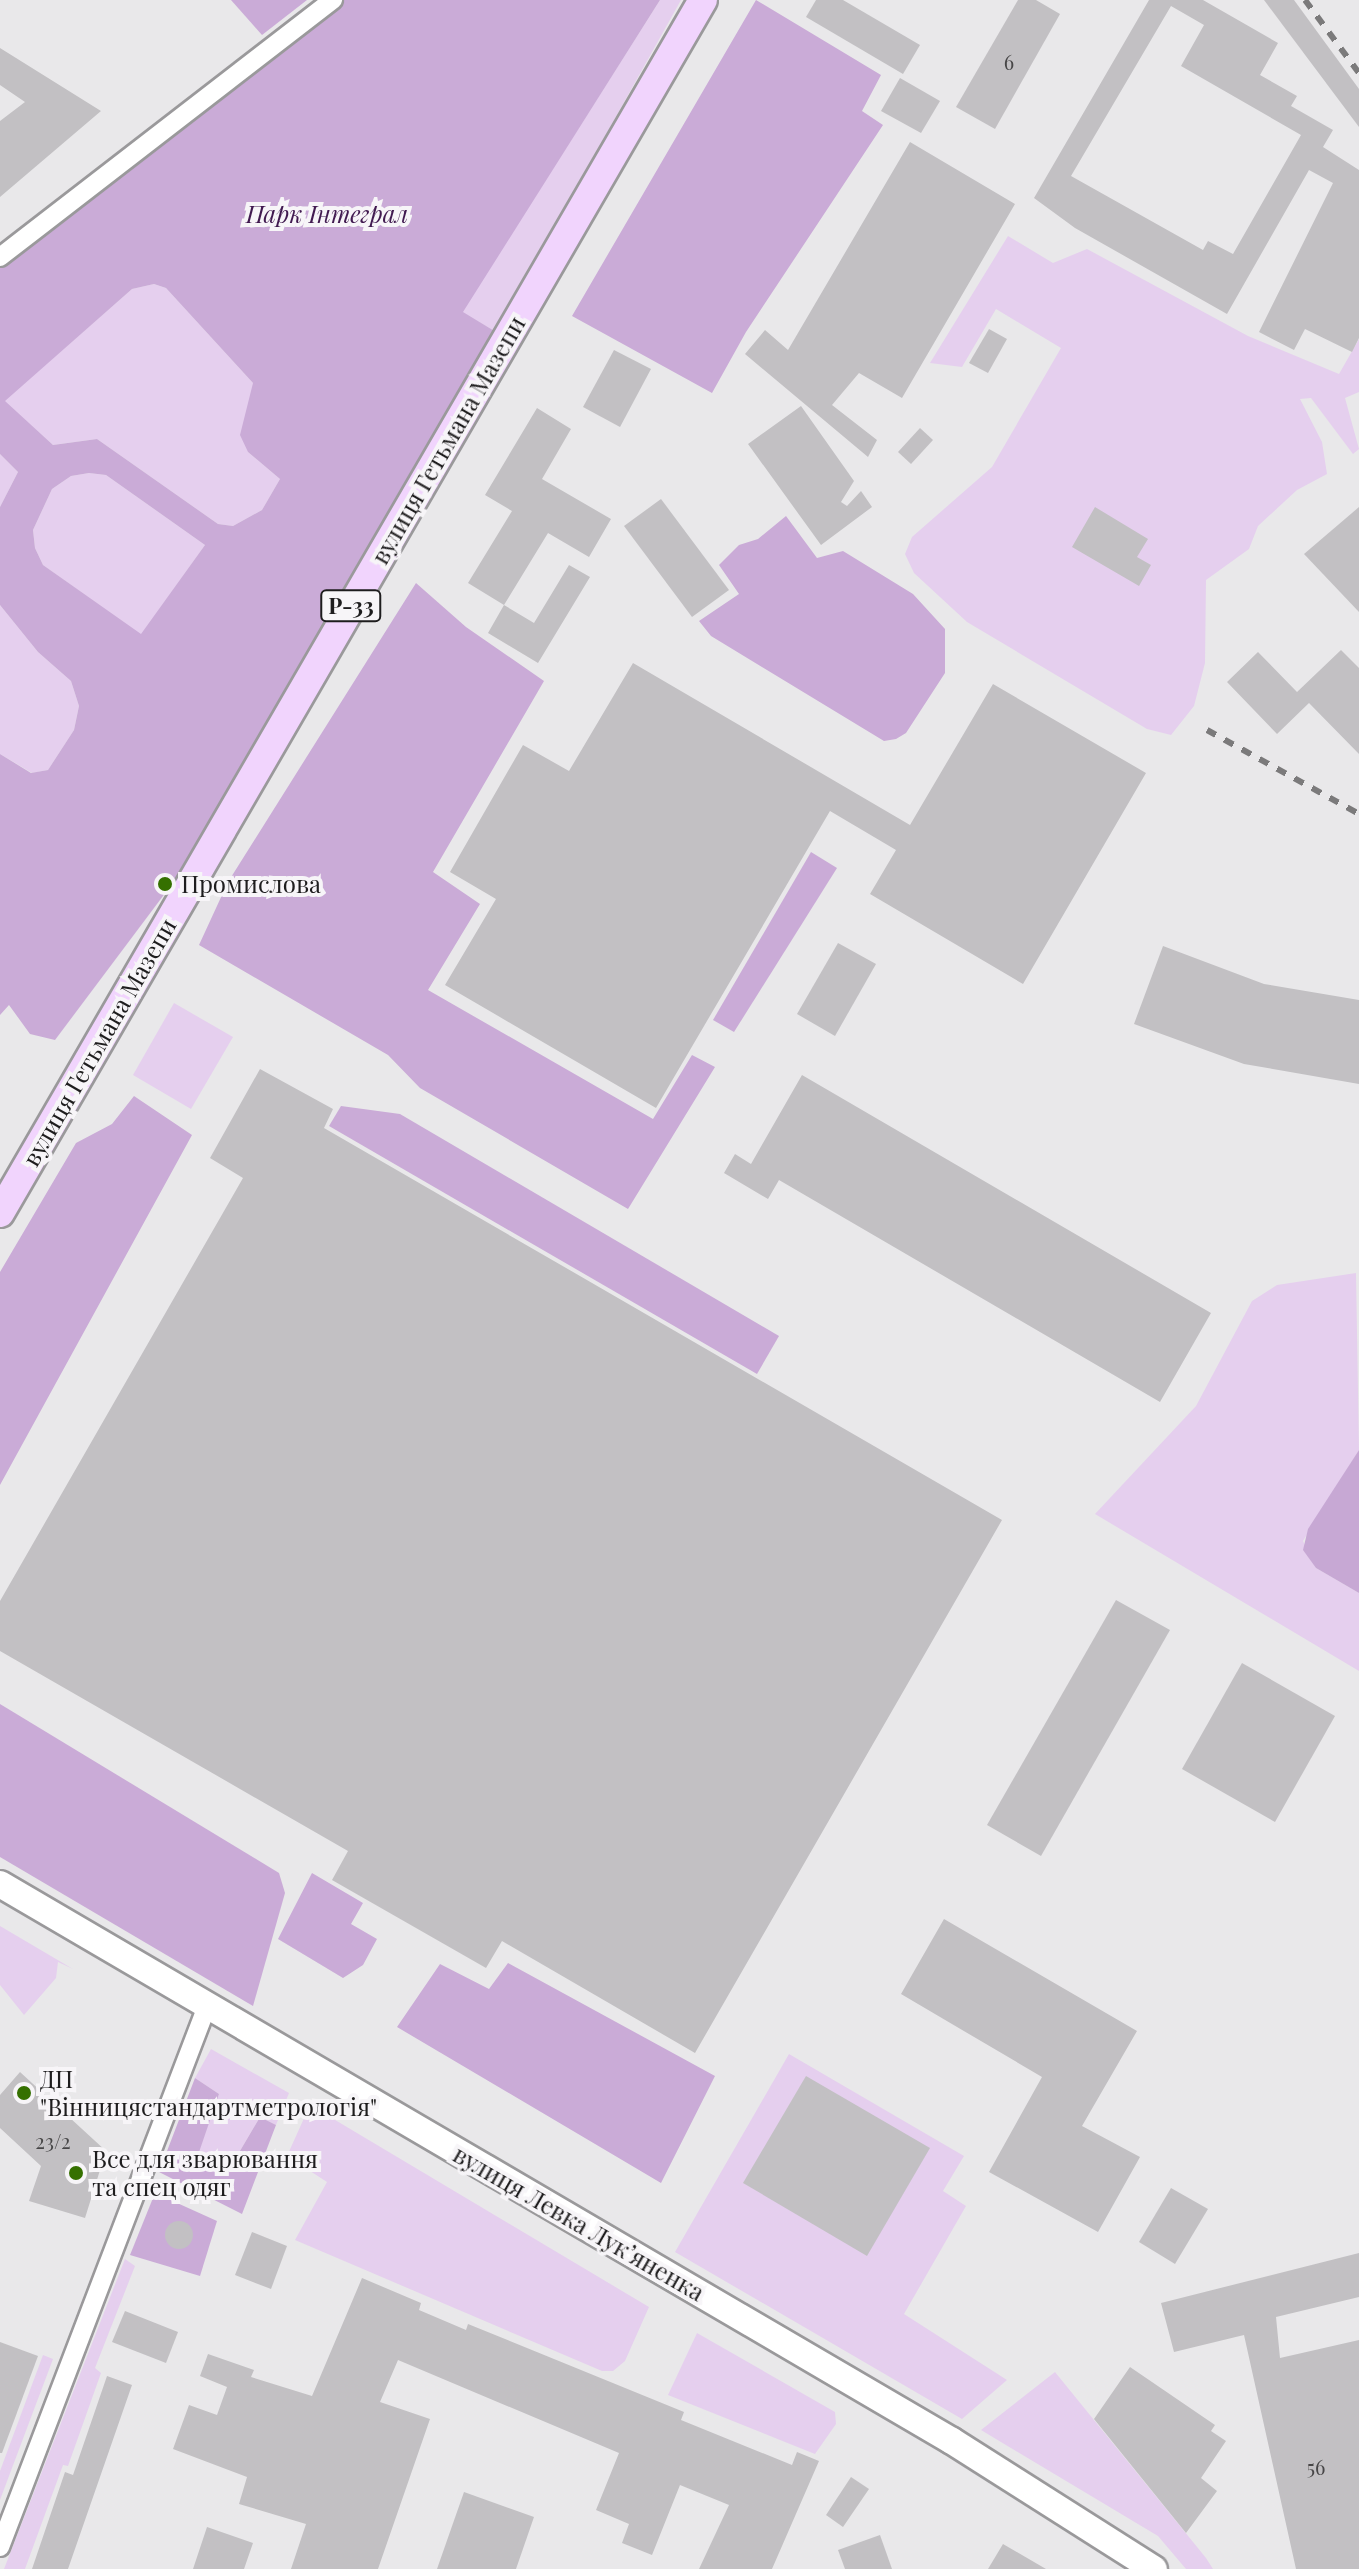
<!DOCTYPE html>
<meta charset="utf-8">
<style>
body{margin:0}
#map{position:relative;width:1359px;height:2569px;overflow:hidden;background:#e9e8ea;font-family:"Playfair Display",serif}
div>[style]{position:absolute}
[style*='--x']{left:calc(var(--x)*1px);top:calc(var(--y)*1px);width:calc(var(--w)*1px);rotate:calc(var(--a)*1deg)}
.green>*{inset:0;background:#e5cfee}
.forest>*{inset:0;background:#caabd7}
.water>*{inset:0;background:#c7a8d4}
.building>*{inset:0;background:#c2c0c3}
.round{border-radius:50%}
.roads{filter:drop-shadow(2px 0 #9a999b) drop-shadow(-2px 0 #9a999b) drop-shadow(0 2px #9a999b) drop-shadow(0 -2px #9a999b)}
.street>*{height:18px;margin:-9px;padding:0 9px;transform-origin:9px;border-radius:9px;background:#fff}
.secondary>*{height:26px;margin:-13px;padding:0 13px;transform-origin:13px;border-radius:13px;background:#fff}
.primary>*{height:28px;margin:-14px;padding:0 14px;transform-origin:14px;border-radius:14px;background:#f1d4fd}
.rail>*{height:6px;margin-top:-3px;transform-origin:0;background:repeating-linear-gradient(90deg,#7b7a7b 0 10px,transparent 0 20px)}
.dots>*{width:22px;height:22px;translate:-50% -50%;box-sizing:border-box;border:4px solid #f7f5f8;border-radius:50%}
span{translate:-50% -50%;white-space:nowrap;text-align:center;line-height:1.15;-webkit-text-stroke:8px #f7f5f8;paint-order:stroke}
.number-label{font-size:20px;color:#474647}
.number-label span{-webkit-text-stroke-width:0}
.shield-label span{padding:2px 6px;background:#f7f5f8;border:2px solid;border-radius:6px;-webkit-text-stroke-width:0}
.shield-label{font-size:22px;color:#1e1d1e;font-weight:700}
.park-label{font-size:24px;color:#411a50;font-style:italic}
.street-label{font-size:24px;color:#1e1d1e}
.poi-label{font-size:24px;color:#1e1d1e}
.left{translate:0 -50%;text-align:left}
</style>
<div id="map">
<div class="green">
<i style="clip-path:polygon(660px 0,681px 0,496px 332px,462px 312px)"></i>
<i style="clip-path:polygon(1008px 236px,1053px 263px,1087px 249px,1248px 336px,1339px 374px,1359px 339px,1359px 392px,1345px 398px,1359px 449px,1353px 454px,1311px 398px,1300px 399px,1322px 442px,1327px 474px,1297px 490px,1258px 526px,1249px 549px,1206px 580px,1205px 663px,1194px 706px,1171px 735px,1147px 729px,967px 622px,914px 573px,905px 554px,912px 537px,992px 467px,1061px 348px,996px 309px,962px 367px,930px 363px)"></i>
<i style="clip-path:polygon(154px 284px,166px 288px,253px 383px,248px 452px,280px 479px,262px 510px,233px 526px,218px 524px,97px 439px,53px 445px,4px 401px,132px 289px)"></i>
<i style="clip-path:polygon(0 454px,18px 472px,0 507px)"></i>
<i style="clip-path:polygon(89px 473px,106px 475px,205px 545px,141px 635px,43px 565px,35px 548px,33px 530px,52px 489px,71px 476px)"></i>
<i style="clip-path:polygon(0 605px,38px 652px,71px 681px,79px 706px,74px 730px,48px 770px,32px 773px,0 754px)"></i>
<i style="clip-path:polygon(174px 1003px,233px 1037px,191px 1109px,133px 1075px)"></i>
<i style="clip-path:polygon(1356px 1273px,1359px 1450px,1303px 1541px,1316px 1568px,1359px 1593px,1359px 1671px,1095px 1514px,1196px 1406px,1252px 1301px,1277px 1285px)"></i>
<i style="clip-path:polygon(0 1926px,73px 1969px,58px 1962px,56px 1978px,24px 2015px,0 1985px)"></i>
<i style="clip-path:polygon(211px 2049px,289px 2093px,276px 2125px,260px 2117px,227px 2173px,196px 2158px,219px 2094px,195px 2078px)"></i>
<i style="clip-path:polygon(789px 2054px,964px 2156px,943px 2191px,966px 2206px,904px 2314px,1007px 2380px,962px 2419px,675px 2252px)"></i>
<i style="clip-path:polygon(310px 2105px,649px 2307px,625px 2361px,613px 2371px,602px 2371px,295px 2240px,327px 2182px,287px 2156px)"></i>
<i style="clip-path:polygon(125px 2259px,135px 2266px,95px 2368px,101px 2373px,68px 2466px,63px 2465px,25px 2569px,4px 2569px)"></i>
<i style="clip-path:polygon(697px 2333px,835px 2412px,836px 2424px,815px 2454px,668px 2395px)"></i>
<i style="clip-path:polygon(43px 2355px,53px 2359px,0 2500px,0 2471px)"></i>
<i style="clip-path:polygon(1055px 2372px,1206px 2558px,1213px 2569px,1186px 2569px,1158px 2536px,981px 2430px)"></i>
</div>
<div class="forest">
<i style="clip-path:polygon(231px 0,307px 0,262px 35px)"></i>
<i style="clip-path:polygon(evenodd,335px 0,660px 0,463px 312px,496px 332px,181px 872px,55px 1040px,30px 1034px,9px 1005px,0 1015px,0 754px,31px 773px,48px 770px,74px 730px,79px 706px,71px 681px,38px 652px,0 605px,0 507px,18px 472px,0 454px,0 260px,335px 0,154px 284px,166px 288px,253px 383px,240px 435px,248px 452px,280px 479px,262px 510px,233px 526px,218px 524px,97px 439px,53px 445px,5px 401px,132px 289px,154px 284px,335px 0,89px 473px,106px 475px,205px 545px,141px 634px,43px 565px,35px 548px,33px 530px,52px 489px,71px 476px,89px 473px)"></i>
<i style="clip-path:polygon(756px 0,881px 75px,862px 111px,883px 125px,746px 332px,712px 393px,572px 316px)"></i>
<i style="clip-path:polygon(786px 516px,817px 558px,843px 551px,913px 594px,945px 629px,945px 673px,906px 733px,896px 739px,884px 741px,711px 636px,699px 621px,739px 594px,719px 565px,739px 545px,758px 539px)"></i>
<i style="clip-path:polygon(416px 583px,466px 627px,544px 681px,433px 872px,480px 904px,428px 990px,653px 1119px,692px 1055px,715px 1067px,628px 1209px,420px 1088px,388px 1055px,199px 945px,228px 882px)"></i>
<i style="clip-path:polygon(811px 852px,837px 868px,734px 1032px,713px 1020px)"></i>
<i style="clip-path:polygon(134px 1096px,192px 1135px,0 1485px,0 1272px,76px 1143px,112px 1124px)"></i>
<i style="clip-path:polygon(341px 1106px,400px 1114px,779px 1336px,757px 1374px,329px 1126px)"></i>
<i style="clip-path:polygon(0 1704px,279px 1873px,285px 1893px,253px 2006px,0 1857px)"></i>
<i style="clip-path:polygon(312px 1873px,363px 1903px,351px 1924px,377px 1939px,363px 1965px,343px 1978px,278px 1939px)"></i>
<i style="clip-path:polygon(508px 1963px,715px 2076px,661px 2183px,397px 2027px,440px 1964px,489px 1989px)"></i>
<i style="clip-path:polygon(195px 2078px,219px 2094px,197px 2158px,227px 2173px,260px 2117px,276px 2125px,242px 2214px,159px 2172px)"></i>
<i style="clip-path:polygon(155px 2193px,217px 2221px,200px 2276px,130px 2255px)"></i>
</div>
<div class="water">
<i style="clip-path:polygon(1359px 1450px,1359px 1593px,1316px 1568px,1303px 1550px,1308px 1529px)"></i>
</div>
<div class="building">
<i style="clip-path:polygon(816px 0,843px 0,920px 45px,903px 74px,806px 17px)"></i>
<i style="clip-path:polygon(1018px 0,1036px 0,1060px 14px,995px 129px,956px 107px)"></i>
<i style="clip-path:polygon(evenodd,1149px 0,1203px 0,1278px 43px,1260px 75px,1297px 96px,1291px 106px,1333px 130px,1323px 147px,1359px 170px,1359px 338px,1352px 352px,1305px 329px,1294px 350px,1259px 332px,1333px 183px,1309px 170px,1227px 314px,1075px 228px,1034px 198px,1149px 0,1171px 6px,1204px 25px,1181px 66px,1301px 135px,1233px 254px,1208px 241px,1203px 250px,1071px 176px,1171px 6px)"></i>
<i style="clip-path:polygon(1264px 0,1294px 0,1359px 89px,1359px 127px)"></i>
<i style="clip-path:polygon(0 48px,101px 111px,0 197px,0 121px,25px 102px,0 85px)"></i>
<i style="clip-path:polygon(900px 78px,940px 101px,921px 133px,881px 111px)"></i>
<i style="clip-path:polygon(910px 142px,1015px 204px,902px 398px,859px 373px,832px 405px,877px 440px,868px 457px,745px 354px,765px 330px,788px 350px)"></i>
<i style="clip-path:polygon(989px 329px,1007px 339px,988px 373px,969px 363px)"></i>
<i style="clip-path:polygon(614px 350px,651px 369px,620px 427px,583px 407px)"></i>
<i style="clip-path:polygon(801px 406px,854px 481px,841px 502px,847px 506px,861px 491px,872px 507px,821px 545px,748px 444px)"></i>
<i style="clip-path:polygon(537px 408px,571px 429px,542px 479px,611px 519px,589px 557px,548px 533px,504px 605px,468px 583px,512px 511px,485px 495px)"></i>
<i style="clip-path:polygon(920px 428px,933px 440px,911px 464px,898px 452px)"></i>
<i style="clip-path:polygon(661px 499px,729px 590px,692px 617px,624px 526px)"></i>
<i style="clip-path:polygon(1095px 507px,1148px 539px,1137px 557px,1151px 565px,1139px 586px,1072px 547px)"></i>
<i style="clip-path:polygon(1359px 507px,1359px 612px,1304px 554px)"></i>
<i style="clip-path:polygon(569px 565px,590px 577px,538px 663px,488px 633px,504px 605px,534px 623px)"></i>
<i style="clip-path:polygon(1341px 650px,1359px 668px,1359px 754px,1309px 703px,1277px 734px,1227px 682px,1258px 652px,1297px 692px)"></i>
<i style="clip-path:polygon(633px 663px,910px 825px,993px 684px,1146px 773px,1023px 984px,870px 894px,896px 850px,830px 811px,656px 1108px,445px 985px,496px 899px,450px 872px,523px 745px,569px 771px)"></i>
<i style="clip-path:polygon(838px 943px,876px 964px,835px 1036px,797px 1014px)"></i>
<i style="clip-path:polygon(1163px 946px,1264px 984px,1359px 1000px,1359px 1084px,1244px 1064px,1134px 1024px)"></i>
<i style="clip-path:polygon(260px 1069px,333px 1109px,324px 1128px,1002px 1520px,695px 2053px,502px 1941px,486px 1968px,332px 1880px,348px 1851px,0 1651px,0 1601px,243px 1178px,210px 1158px)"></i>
<i style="clip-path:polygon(802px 1075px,1211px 1313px,1160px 1402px,779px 1180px,768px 1199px,724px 1173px,735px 1154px,751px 1164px)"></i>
<i style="clip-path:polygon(1116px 1600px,1170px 1630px,1041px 1856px,987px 1825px)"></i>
<i style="clip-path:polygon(1242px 1663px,1335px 1716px,1275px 1822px,1182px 1769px)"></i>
<i style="clip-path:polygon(944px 1919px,1137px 2031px,1082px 2126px,1140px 2157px,1098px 2232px,989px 2172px,1042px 2077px,901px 1994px)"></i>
<i style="clip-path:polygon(20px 2072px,106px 2151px,85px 2218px,29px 2201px,41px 2166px,0 2128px,0 2095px)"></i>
<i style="clip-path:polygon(806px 2076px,930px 2148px,867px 2256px,743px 2183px)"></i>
<i style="clip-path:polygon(1171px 2188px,1208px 2209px,1175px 2264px,1139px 2242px)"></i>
<i class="round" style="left:165px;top:2221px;width:28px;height:28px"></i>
<i style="clip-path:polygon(252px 2232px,287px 2246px,271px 2289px,235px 2275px)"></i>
<i style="clip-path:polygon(1359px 2253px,1359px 2297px,1276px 2317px,1280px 2358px,1359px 2340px,1359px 2569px,1296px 2569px,1244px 2335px,1174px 2352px,1161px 2303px)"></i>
<i style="clip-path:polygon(362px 2278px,421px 2303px,419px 2310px,466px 2330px,468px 2324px,684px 2412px,681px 2420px,792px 2465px,797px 2452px,819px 2461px,772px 2569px,699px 2569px,729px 2505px,680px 2485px,652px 2555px,622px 2543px,629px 2524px,596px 2510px,619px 2453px,398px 2360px,380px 2402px,430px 2419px,378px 2569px,291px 2569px,306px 2524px,239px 2504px,247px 2477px,173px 2449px,189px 2405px,217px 2415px,227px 2387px,200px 2376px,208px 2354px,254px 2370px,251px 2377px,312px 2396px)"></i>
<i style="clip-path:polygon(125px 2311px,178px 2332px,166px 2363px,112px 2342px)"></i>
<i style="clip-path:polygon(0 2342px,38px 2356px,2px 2453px,0 2453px)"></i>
<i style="clip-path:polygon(1130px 2367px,1215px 2425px,1211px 2431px,1226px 2441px,1201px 2478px,1217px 2491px,1186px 2533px,1094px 2419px)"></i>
<i style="clip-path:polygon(107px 2376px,132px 2385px,68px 2569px,32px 2569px,65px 2472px,73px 2475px)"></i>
<i style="clip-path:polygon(851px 2477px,869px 2489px,843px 2527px,826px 2515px)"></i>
<i style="clip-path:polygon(464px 2492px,534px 2517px,516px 2569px,437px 2569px)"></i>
<i style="clip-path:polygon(207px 2527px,253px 2543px,244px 2569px,193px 2569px)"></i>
<i style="clip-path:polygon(880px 2535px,892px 2569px,845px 2569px,838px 2550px)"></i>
<i style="clip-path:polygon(1003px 2544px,1046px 2569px,988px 2569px)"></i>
</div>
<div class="roads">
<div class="street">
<i style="--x:0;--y:257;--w:421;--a:-37.7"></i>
<i style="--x:0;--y:2547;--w:579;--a:-69.06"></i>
</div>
<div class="secondary">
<i style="--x:0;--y:1884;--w:1103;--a:30.33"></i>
<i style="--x:952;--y:2441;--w:239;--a:32.4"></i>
</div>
<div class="primary">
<i style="--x:0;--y:1213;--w:1402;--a:-59.91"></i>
</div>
</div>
<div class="rail">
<i style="--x:1305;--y:0;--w:91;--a:53.5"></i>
<i style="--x:1207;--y:730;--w:174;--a:28.9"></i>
</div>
<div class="dots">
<i style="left:165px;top:884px;background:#357000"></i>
<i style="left:24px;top:2093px;background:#357000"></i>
<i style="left:76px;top:2173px;background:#357000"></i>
</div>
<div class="number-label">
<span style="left:1009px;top:61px">6</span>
<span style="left:53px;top:2140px">23/2</span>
<span style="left:1316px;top:2466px">56</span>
</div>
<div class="shield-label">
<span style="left:351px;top:606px">Р-33</span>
</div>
<div class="park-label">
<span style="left:327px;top:214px">Парк Інтеграл</span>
</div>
<div class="street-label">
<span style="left:448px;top:440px;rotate:-60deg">вулиця Гетьмана Мазепи</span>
<span style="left:99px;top:1042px;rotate:-60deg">вулиця Гетьмана Мазепи</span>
<span style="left:579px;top:2223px;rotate:30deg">вулиця Левка Лукʼяненка</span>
</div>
<div class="poi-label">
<span class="left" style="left:181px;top:884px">Промислова</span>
<span class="left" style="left:40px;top:2093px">ДП<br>"Вінницястандартметрологія"</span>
<span class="left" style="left:92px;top:2173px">Все для зварювання<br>та спец одяг</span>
</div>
</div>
